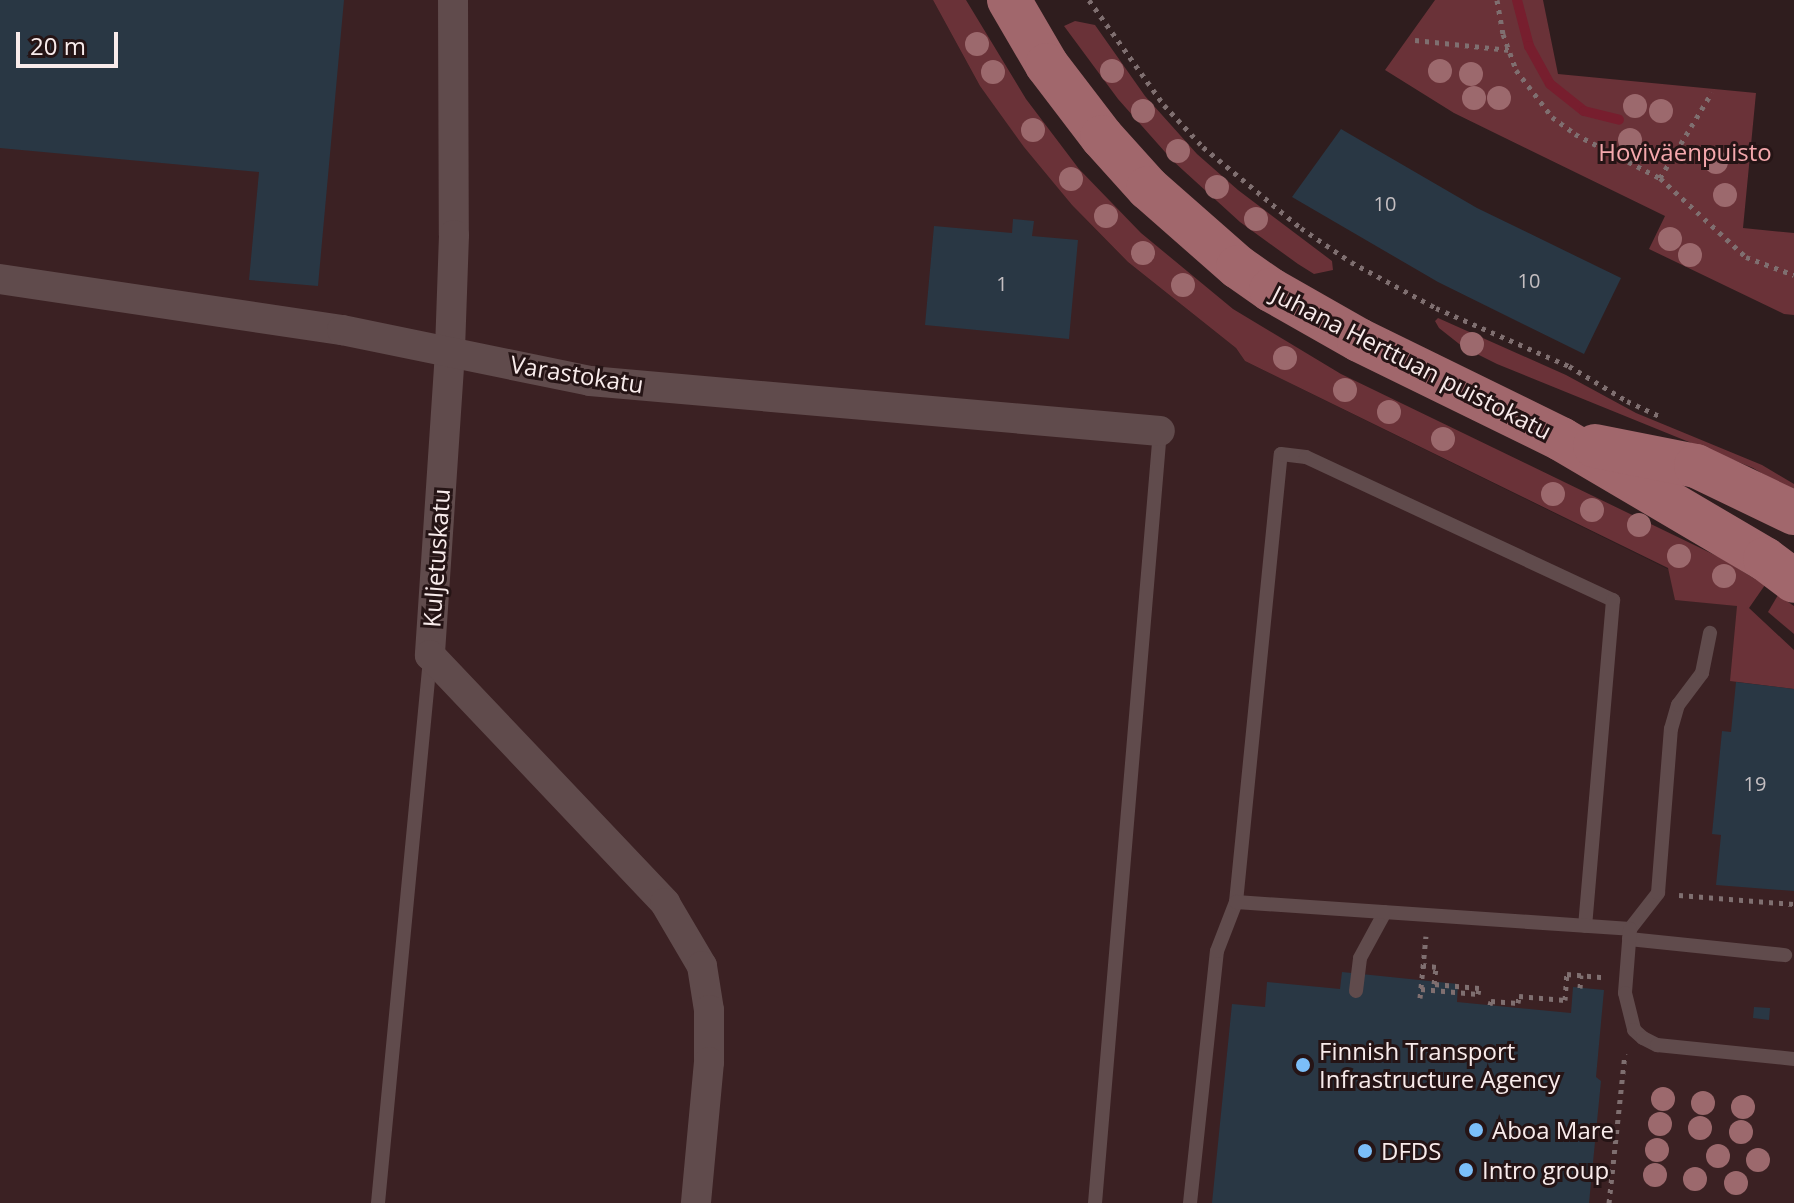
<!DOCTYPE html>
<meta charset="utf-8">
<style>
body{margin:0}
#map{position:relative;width:1794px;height:1203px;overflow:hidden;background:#2f1d1e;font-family:"Open Sans",sans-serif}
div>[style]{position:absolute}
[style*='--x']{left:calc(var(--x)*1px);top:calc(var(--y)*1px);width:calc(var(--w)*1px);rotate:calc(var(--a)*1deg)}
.built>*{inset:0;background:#3b2123}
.green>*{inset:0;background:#6a3238}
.stream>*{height:10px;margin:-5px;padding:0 5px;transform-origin:5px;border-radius:5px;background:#771e2e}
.building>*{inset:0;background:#293744}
.path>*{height:5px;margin-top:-2.5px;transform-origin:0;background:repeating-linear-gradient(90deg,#7f6f70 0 4px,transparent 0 10px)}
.service>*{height:14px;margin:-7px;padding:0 7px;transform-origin:7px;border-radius:7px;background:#604b4c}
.minor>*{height:30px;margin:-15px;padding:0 15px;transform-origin:15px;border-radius:15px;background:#604b4c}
.primary>*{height:44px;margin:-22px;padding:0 22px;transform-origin:22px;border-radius:22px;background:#a1676c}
.trees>*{width:24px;height:24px;margin:-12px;border-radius:50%;background:#9c696d}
.dots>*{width:22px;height:22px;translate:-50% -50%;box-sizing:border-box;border:4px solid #251415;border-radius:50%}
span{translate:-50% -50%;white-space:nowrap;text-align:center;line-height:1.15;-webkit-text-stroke:6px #251415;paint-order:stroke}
.number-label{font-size:20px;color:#c4bec1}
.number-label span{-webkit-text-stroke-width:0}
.park-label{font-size:24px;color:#f5a8ad}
.street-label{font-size:24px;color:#f8ebeb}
.poi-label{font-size:24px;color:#f8ebeb}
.left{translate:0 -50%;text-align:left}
.scale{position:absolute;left:16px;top:32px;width:102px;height:36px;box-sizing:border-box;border:4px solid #f8ebeb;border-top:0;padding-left:10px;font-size:24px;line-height:28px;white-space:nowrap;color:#f8ebeb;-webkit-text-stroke:6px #251415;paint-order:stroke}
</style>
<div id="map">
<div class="built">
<i style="clip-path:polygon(0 0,933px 0,980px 86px,1072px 205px,1128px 262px,1236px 348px,1245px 361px,1747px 608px,1794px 666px,1794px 1203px,0 1203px)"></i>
</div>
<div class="green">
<i style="clip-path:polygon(933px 0,966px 0,1026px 99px,1079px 169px,1141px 233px,1233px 309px,1341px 374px,1719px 557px,1765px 585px,1749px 608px,1794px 650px,1794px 689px,1730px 681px,1737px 606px,1675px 600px,1668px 568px,1245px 361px,1236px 348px,1128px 262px,1072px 205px,1024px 147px,980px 86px)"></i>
<i style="clip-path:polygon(1435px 0,1543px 0,1558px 74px,1756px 93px,1743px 228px,1794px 233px,1794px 315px,1784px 314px,1649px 249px,1665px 216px,1454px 113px,1385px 70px)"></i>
<i style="clip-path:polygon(1075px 21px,1095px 25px,1145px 96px,1197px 154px,1238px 190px,1332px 261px,1333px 270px,1314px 274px,1298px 264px,1240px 222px,1173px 161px,1118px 99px,1064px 26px)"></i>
<i style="clip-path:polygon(1438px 318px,1566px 375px,1636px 413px,1762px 465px,1794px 484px,1794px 493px,1753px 468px,1497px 364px,1463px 347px,1439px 328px,1435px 321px)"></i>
<i style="clip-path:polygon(1778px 595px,1794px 606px,1794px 634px,1768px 612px)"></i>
</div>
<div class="stream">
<i style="--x:1517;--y:0;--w:48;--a:75.4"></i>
<i style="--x:1529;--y:46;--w:43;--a:61.1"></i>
<i style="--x:1550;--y:84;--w:43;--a:38.5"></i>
<i style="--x:1584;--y:111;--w:36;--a:14"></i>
</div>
<div class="building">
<i style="clip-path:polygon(0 0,344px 0,318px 286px,249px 280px,259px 172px,0 148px)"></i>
<i style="clip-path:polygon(1341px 129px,1477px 208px,1621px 278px,1584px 354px,1438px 282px,1292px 197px)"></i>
<i style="clip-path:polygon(1013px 219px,1034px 221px,1032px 236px,1078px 240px,1069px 339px,925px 325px,934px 226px,1012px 233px)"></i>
<i style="clip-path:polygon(1736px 682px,1794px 689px,1794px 891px,1716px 885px,1721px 835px,1712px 834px,1722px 731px,1731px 732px)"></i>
<i style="clip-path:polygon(1342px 972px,1458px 984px,1457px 1002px,1571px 1013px,1573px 987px,1604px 990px,1596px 1077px,1601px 1081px,1589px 1203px,1212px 1203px,1232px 1004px,1265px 1007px,1267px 982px,1340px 989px)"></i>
<i style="clip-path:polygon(1754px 1007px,1770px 1008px,1769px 1020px,1753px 1018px)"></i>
</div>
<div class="path">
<i style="--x:1089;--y:0;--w:129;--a:54.5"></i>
<i style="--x:1164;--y:105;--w:57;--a:47.1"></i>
<i style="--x:1203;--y:147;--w:127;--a:39.6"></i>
<i style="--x:1301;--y:228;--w:60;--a:34.2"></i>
<i style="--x:1351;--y:262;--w:97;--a:28.4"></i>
<i style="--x:1436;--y:308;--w:145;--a:23.6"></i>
<i style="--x:1569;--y:366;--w:68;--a:31.1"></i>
<i style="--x:1627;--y:401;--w:38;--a:25"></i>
<i style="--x:1497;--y:0;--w:35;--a:80"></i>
<i style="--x:1503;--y:34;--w:38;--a:70"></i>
<i style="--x:1516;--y:70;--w:59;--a:52.5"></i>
<i style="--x:1552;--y:117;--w:29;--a:36"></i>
<i style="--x:1575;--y:134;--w:96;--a:27.4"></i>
<i style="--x:1660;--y:178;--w:117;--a:42.6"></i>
<i style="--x:1746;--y:257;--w:51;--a:20.6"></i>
<i style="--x:1415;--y:40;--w:95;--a:6.1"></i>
<i style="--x:1660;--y:178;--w:100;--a:-58.8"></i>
<i style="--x:1679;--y:895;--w:115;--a:4.5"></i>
<i style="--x:1580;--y:988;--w:13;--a:-86"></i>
<i style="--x:1421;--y:989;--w:57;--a:5"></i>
<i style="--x:1478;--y:994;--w:6;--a:-81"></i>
<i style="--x:1479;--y:988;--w:45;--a:-174.9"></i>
<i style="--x:1434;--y:984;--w:17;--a:-83"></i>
<i style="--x:1436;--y:967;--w:13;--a:-171"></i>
<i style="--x:1420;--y:998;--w:62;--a:-84.5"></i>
<i style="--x:1490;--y:1005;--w:4;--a:-76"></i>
<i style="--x:1491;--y:1001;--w:27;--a:4"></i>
<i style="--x:1518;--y:1003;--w:7;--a:-82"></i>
<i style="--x:1519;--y:996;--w:46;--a:5"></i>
<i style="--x:1565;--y:1000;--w:26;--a:-86"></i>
<i style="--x:1567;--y:974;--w:36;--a:5"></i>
<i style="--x:1609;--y:1203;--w:150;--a:-83.9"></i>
</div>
<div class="service">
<i style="--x:1236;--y:902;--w:450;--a:-84.3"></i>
<i style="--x:1281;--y:454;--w:25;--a:7"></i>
<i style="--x:1306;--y:457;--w:339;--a:25"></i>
<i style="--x:1613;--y:600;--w:327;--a:94.9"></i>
<i style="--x:1630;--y:929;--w:46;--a:-52.1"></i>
<i style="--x:1658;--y:893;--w:165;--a:-85.5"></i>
<i style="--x:1671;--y:729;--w:25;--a:-74"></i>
<i style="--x:1678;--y:705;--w:40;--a:-53"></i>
<i style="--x:1702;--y:673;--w:41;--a:-78.7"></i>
<i style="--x:1629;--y:939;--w:157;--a:5.9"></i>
<i style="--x:1356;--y:991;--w:33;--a:-83"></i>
<i style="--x:1360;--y:958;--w:52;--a:-61.5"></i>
<i style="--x:378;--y:1203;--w:546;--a:-84.54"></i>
<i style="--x:1095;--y:1203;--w:775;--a:-85.19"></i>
<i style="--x:1190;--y:1203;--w:253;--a:-83.9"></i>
<i style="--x:1217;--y:951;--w:53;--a:-68.8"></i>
<i style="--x:1236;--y:902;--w:395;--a:3.9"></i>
<i style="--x:1630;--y:929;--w:64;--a:94.5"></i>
<i style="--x:1625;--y:993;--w:38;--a:76"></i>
<i style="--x:1634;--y:1030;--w:12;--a:42"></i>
<i style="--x:1643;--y:1038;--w:16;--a:27"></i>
<i style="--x:1657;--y:1045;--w:138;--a:5.8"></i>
</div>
<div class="minor">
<i style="--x:453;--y:0;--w:235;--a:89.8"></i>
<i style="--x:454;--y:235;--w:117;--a:92"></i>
<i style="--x:450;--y:352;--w:304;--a:93.8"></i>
<i style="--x:430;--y:655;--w:342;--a:46.5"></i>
<i style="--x:665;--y:903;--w:73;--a:59.6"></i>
<i style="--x:702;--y:966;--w:45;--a:81"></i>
<i style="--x:709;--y:1010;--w:52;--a:90"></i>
<i style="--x:709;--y:1062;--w:142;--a:95.3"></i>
<i style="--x:0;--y:279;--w:346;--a:8.5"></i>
<i style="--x:342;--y:330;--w:253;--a:11.6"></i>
<i style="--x:590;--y:381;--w:572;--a:5.01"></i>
</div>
<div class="primary">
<i style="--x:1009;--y:0;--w:75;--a:59.7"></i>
<i style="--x:1047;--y:65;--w:91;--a:52.6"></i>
<i style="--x:1102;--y:137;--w:69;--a:48"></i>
<i style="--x:1148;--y:188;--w:120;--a:41.3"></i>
<i style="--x:1238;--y:267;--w:40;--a:34.9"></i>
<i style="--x:1271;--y:290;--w:101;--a:29.6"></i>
<i style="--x:1359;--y:340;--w:225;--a:26.1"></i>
<i style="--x:1561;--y:439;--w:237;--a:30.5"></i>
<i style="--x:1765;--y:559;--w:36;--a:37"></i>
<i style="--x:1595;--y:446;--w:103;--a:11.2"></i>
<i style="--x:1696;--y:466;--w:109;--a:25.6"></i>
</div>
<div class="trees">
<i style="left:977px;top:44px"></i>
<i style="left:1112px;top:71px"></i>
<i style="left:1440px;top:71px"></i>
<i style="left:993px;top:72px"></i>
<i style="left:1471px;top:74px"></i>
<i style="left:1474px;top:98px"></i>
<i style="left:1499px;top:98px"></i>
<i style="left:1635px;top:106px"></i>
<i style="left:1143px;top:111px"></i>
<i style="left:1661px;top:111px"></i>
<i style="left:1033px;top:130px"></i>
<i style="left:1630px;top:140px"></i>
<i style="left:1178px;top:151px"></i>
<i style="left:1716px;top:162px"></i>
<i style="left:1071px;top:179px"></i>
<i style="left:1217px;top:187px"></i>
<i style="left:1725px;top:195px"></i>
<i style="left:1106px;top:216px"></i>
<i style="left:1256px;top:219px"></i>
<i style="left:1670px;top:239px"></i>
<i style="left:1143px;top:253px"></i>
<i style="left:1690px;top:255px"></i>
<i style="left:1183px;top:285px"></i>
<i style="left:1472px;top:344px"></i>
<i style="left:1285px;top:358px"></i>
<i style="left:1345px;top:390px"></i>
<i style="left:1389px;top:412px"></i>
<i style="left:1443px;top:439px"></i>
<i style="left:1553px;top:494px"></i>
<i style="left:1592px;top:510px"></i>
<i style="left:1639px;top:525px"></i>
<i style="left:1679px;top:556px"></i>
<i style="left:1724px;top:576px"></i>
<i style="left:1663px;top:1099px"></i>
<i style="left:1703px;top:1103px"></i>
<i style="left:1743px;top:1107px"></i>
<i style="left:1660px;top:1124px"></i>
<i style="left:1700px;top:1128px"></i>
<i style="left:1741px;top:1132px"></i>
<i style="left:1657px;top:1150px"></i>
<i style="left:1718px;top:1156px"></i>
<i style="left:1758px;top:1160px"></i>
<i style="left:1655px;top:1175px"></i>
<i style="left:1695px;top:1179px"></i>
<i style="left:1736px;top:1183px"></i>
</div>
<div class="dots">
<i style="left:1303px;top:1065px;background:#7bbef8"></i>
<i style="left:1476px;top:1130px;background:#7bbef8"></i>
<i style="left:1365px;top:1151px;background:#7bbef8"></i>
<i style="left:1466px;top:1170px;background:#7bbef8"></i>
</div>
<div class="number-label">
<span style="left:1385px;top:203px">10</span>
<span style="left:1529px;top:280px">10</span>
<span style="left:1002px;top:283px">1</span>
<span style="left:1755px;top:783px">19</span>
</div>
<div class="park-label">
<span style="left:1685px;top:152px">Hoviväenpuisto</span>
</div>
<div class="street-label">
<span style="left:1412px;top:362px;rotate:27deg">Juhana Herttuan puistokatu</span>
<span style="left:577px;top:374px;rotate:9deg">Varastokatu</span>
<span style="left:436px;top:558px;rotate:-86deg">Kuljetuskatu</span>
</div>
<div class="poi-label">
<span class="left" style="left:1319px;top:1065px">Finnish Transport<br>Infrastructure Agency</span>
<span class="left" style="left:1492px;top:1130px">Aboa Mare</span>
<span class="left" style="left:1381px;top:1151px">DFDS</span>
<span class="left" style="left:1482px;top:1170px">Intro group</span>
</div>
<div class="scale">20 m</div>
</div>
